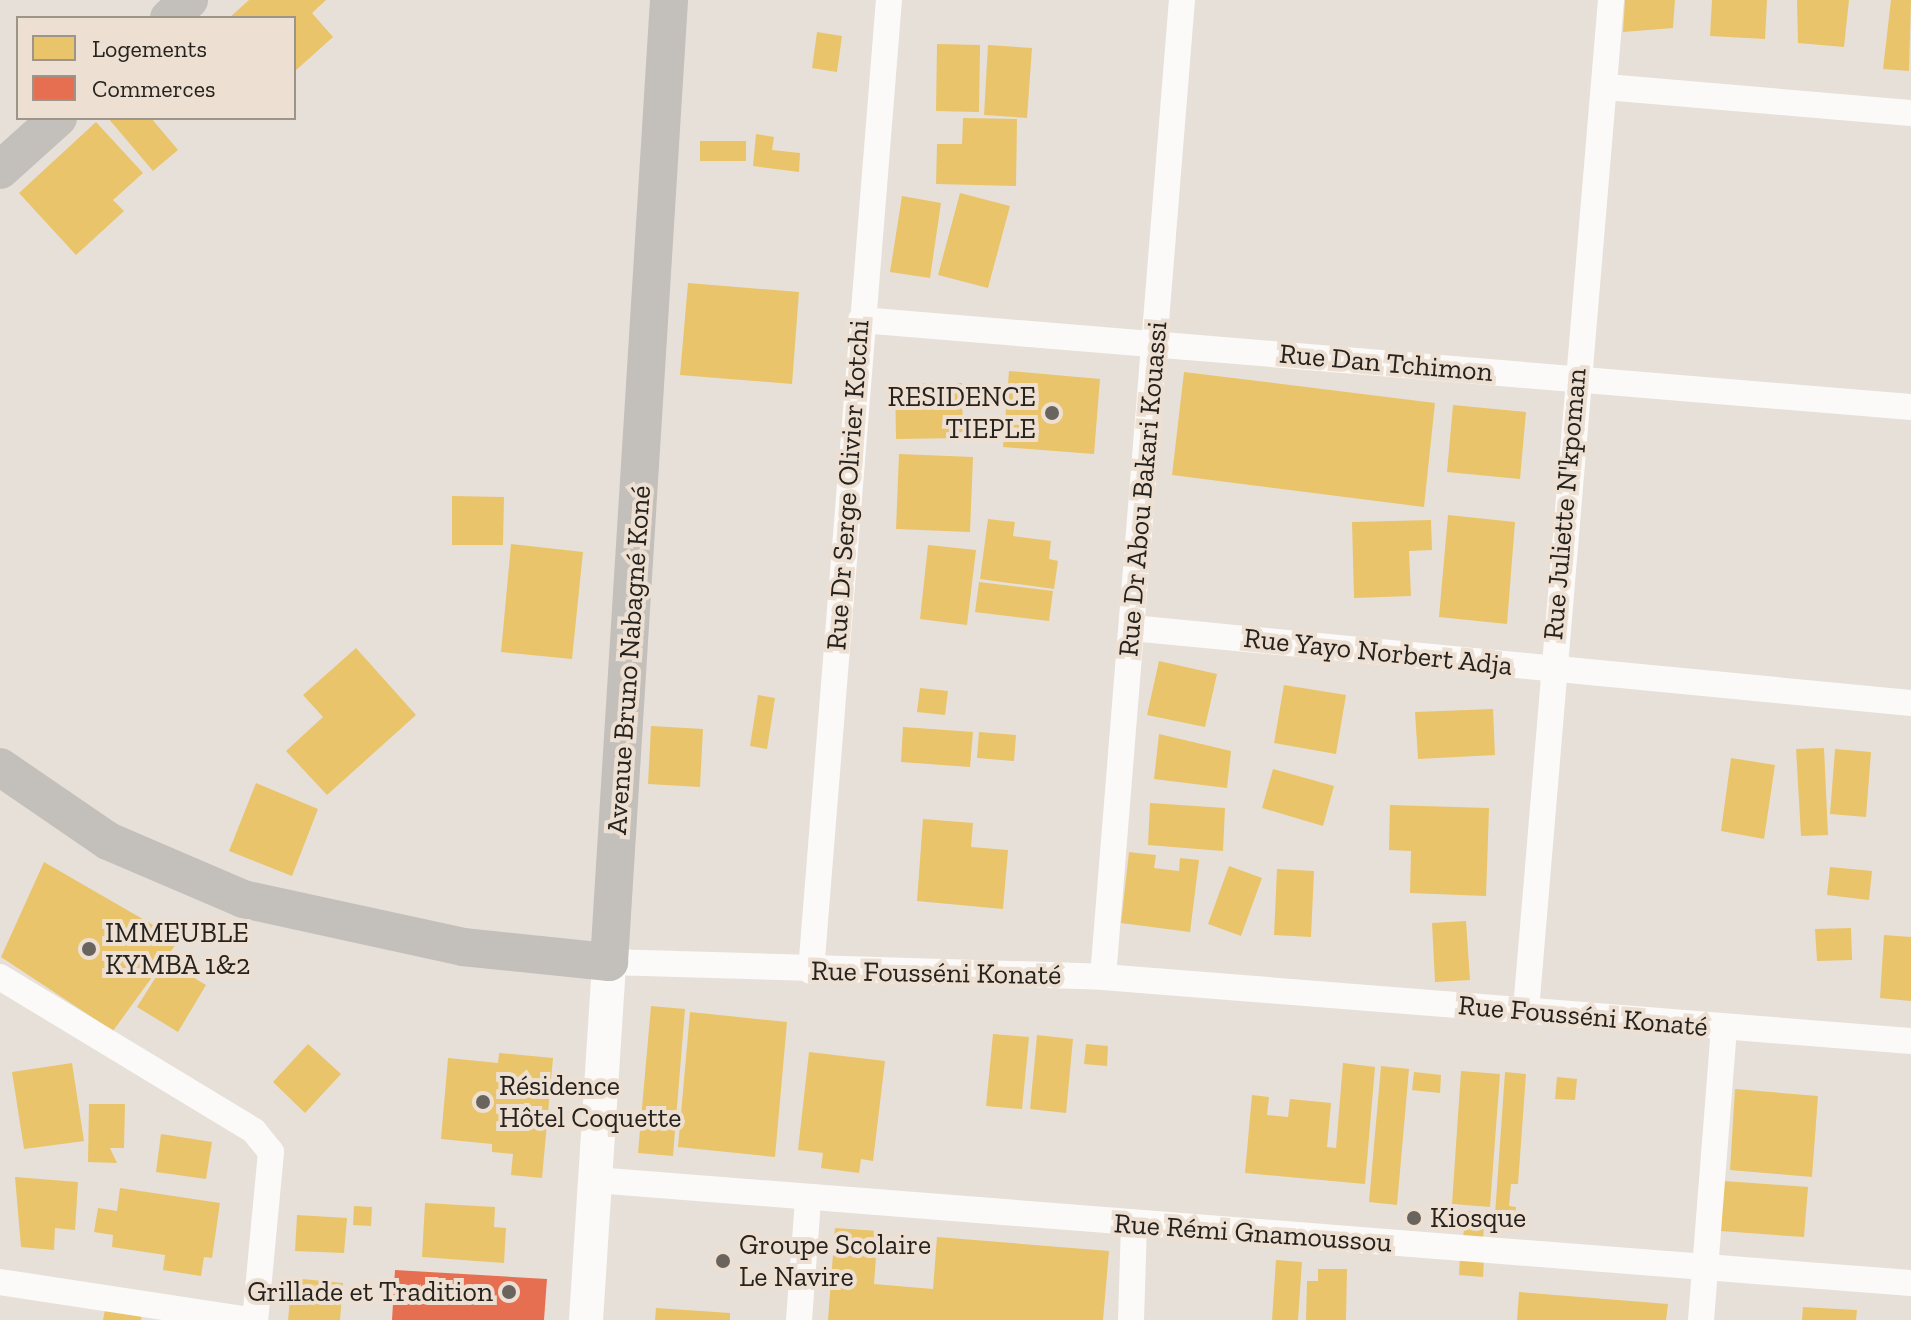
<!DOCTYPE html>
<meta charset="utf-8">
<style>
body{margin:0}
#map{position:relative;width:1911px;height:1320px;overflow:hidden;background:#e7e0d8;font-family:"Zilla Slab",serif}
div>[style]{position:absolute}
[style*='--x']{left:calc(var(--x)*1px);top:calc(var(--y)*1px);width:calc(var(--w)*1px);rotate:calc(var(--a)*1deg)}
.homes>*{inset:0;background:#e9c46a}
.shops>*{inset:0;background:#e76f51}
.minor>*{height:26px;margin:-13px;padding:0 13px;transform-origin:13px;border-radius:13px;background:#fbfaf9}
.tertiary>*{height:34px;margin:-17px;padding:0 17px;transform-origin:17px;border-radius:17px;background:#fbfaf9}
.secondary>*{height:38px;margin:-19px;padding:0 19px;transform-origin:19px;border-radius:19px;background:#c3bfbb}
.dots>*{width:22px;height:22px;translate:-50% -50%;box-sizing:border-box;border:4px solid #ede0d2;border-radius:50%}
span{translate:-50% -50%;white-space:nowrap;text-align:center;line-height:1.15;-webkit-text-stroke:8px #ede0d2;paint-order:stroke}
.street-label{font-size:28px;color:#26221d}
.poi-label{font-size:28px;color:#26221d}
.right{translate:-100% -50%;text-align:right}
.left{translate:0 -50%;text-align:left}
.legend{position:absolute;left:16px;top:16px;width:280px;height:104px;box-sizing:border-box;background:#ede0d2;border:2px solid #9d948a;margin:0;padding:10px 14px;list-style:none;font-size:24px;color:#26221d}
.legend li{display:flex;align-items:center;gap:16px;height:40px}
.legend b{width:40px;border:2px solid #9d948a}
</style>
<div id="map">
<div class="homes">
<i style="clip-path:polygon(249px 0,326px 0,312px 13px,333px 37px,294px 72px,294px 18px,229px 18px)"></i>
<i style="clip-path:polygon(1625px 0,1675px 0,1673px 28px,1623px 32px)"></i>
<i style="clip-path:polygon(1712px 0,1767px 0,1765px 39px,1710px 36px)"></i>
<i style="clip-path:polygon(1797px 0,1849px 0,1844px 47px,1798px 43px)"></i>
<i style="clip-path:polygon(1891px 0,1911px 0,1909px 71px,1883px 69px)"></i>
<i style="clip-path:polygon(817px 32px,842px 36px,837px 72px,812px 68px)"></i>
<i style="clip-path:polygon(937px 44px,980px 45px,979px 112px,936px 111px)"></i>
<i style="clip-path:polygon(988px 45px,1032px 48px,1027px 118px,984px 115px)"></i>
<i style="clip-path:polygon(108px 118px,151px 118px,178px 150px,153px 171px)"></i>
<i style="clip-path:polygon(963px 118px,1017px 119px,1016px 186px,936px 184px,937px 144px,962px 144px)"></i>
<i style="clip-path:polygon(96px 122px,143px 173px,113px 200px,124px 211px,76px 255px,19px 193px)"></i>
<i style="clip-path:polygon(756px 134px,774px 137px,772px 150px,800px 153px,799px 172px,753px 166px)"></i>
<i style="clip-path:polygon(700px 141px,746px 141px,746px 161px,700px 161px)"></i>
<i style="clip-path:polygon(960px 193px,1010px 206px,988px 288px,938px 275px)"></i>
<i style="clip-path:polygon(902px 196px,941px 203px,930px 278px,890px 272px)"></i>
<i style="clip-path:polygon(688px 283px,799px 292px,792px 384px,680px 375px)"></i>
<i style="clip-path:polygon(1009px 371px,1100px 379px,1094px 454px,1003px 447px)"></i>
<i style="clip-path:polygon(1184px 372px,1435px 403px,1424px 507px,1172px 475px)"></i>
<i style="clip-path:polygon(962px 383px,963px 438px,896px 439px,895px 384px)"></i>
<i style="clip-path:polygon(1453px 405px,1526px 412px,1520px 479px,1447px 472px)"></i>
<i style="clip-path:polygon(899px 454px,973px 457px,970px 532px,896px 529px)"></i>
<i style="clip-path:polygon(452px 496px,504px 497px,503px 545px,452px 545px)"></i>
<i style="clip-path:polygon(1448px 515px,1515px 522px,1507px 624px,1439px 617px)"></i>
<i style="clip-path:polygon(988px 519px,1015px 522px,1013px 536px,1051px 541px,1049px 559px,1058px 561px,1054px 589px,980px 579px)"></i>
<i style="clip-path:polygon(1431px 520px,1432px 550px,1409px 551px,1411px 596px,1354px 598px,1352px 522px)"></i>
<i style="clip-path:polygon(511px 544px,583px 552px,572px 659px,501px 652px)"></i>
<i style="clip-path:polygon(928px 545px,976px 550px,967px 625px,920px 619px)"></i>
<i style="clip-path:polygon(979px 582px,1053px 591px,1049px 621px,975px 612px)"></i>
<i style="clip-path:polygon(356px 648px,416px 715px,327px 795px,286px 751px,323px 717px,303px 695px)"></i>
<i style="clip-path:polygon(1159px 661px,1217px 674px,1205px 727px,1147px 715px)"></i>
<i style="clip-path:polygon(1284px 685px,1346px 695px,1336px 754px,1274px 743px)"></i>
<i style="clip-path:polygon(920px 688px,948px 691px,945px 715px,917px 712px)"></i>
<i style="clip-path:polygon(758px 695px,775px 698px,767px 749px,750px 746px)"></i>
<i style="clip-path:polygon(1493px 709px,1495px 755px,1418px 759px,1415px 712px)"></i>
<i style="clip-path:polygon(651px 726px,703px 729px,700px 787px,648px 784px)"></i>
<i style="clip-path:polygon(903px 727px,973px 732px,970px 767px,901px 762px)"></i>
<i style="clip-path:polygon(979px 732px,1016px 735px,1014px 761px,977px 758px)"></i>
<i style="clip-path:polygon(1159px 734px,1231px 751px,1227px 788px,1154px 779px)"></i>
<i style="clip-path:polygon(1824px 748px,1828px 835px,1801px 836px,1796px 749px)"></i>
<i style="clip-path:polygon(1835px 749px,1871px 752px,1866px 817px,1830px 814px)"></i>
<i style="clip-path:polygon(1731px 758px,1775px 765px,1764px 839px,1721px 831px)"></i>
<i style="clip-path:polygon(1273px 769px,1334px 786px,1323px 826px,1262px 808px)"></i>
<i style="clip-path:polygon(256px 783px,318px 809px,292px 876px,229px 851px)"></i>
<i style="clip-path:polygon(1150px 803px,1225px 808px,1223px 851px,1148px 845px)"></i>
<i style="clip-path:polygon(1390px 805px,1489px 808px,1486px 896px,1410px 893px,1411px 851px,1389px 850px)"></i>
<i style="clip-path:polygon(923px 819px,973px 823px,971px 847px,1008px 850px,1003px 909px,917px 901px)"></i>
<i style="clip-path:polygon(1129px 852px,1156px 855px,1154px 868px,1179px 871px,1180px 858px,1199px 860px,1190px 932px,1121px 923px)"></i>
<i style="clip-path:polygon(44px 862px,179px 940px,113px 1031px,1px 957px)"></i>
<i style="clip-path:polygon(1229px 866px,1262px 878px,1241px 936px,1208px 924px)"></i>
<i style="clip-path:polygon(1830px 867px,1872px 871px,1869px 900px,1827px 895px)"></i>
<i style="clip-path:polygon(1277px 869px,1314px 871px,1311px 937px,1274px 935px)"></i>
<i style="clip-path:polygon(1466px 921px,1470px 980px,1435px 982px,1432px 923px)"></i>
<i style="clip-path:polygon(1851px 928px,1852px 960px,1817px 961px,1815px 929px)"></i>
<i style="clip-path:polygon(1884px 935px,1911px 937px,1911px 1001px,1880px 998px)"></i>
<i style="clip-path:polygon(166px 961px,206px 985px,178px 1032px,137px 1007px)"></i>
<i style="clip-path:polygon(651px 1006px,685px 1009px,673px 1156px,638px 1153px)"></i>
<i style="clip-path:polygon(690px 1012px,787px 1022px,775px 1157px,678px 1147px)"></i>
<i style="clip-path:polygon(993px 1034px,1029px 1037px,1022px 1109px,986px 1106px)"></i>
<i style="clip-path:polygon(1037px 1035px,1073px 1039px,1066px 1113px,1030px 1109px)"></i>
<i style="clip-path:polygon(308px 1044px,341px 1074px,305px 1113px,273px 1082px)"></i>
<i style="clip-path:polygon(1086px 1044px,1108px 1046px,1107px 1066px,1084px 1064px)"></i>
<i style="clip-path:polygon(809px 1052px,885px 1061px,873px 1161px,861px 1159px,859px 1173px,821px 1168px,823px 1153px,798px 1150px)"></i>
<i style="clip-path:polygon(499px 1053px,553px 1058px,542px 1178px,511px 1175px,513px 1154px,492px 1152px,492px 1144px,441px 1139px,448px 1058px,498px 1063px)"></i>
<i style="clip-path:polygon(72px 1063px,84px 1141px,24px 1149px,12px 1072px)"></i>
<i style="clip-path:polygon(1343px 1063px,1375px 1067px,1365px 1184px,1245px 1173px,1252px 1095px,1269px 1097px,1267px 1115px,1288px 1117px,1290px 1099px,1331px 1103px,1327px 1147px,1336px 1148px)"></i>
<i style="clip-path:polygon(1381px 1066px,1409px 1069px,1397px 1205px,1369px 1202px)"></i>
<i style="clip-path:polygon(1461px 1071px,1500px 1074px,1490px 1207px,1452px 1204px)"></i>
<i style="clip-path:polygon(1414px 1072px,1441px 1075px,1440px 1093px,1412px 1090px)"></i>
<i style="clip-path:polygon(1505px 1072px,1526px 1074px,1518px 1184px,1511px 1184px,1509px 1206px,1516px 1207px,1514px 1231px,1494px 1229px)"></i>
<i style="clip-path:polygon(1557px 1077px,1577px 1079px,1575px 1100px,1555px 1099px)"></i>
<i style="clip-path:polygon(1735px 1089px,1818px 1096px,1812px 1177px,1730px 1170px)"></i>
<i style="clip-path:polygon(89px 1104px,125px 1104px,124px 1148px,110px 1148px,117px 1163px,88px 1162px)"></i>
<i style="clip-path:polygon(161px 1134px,212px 1142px,206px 1179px,156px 1172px)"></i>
<i style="clip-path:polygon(15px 1177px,78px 1182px,75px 1230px,55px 1228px,54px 1250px,21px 1247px)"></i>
<i style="clip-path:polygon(1724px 1181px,1808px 1187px,1804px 1237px,1720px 1231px)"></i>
<i style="clip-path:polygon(120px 1188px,220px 1203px,212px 1258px,204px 1257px,201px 1276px,163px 1270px,165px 1255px,112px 1247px,113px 1235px,94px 1232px,98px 1208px,117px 1211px)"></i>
<i style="clip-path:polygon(425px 1203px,495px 1207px,494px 1227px,506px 1228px,504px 1263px,422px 1257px)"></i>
<i style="clip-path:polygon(354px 1206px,372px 1207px,371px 1226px,353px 1225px)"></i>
<i style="clip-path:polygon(1466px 1211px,1485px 1213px,1483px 1240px,1463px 1238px)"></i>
<i style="clip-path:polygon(297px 1215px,347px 1218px,344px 1253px,295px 1251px)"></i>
<i style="clip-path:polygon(835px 1228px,878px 1231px,874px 1284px,933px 1289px,937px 1237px,1109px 1251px,1103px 1320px,828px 1320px)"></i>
<i style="clip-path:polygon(1460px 1257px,1484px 1259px,1483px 1277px,1459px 1275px)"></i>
<i style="clip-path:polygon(1276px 1260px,1302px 1262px,1298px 1320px,1272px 1320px)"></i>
<i style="clip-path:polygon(1318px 1269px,1347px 1269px,1346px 1320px,1306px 1320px,1307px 1281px,1318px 1281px)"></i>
<i style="clip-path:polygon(292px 1278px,343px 1283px,340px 1320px,288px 1320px)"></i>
<i style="clip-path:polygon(1519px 1292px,1668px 1304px,1666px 1320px,1517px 1320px)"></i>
<i style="clip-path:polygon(1803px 1307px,1857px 1310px,1856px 1320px,1802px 1320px)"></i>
<i style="clip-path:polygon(656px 1308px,730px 1313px,730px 1320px,655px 1320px)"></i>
<i style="clip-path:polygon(105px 1310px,142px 1315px,141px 1320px,103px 1320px)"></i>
</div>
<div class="shops">
<i style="clip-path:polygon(395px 1270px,547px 1279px,544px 1320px,392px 1320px)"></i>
</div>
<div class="minor">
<i style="--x:1606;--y:87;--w:306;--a:4.9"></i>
<i style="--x:861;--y:320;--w:1054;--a:4.74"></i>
<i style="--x:1132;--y:628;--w:783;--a:5.5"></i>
<i style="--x:609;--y:962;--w:494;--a:1.7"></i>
<i style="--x:1103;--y:977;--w:811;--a:4.53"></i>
<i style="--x:811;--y:971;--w:974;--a:-85.41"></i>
<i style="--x:0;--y:977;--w:297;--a:31.2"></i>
<i style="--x:254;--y:1131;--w:27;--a:51"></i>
<i style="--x:271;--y:1152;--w:169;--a:95.4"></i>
<i style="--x:1103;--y:977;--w:980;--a:-85.38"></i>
<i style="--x:1526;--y:1010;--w:1014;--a:-85.19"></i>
<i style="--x:595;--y:1180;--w:1320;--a:4.48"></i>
<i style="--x:0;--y:1282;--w:251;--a:8.7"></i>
<i style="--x:799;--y:1320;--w:121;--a:-85.7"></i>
<i style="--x:1131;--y:1320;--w:96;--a:-88.2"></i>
<i style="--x:1701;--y:1320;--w:293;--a:-85.5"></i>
</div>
<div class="tertiary">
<i style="--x:586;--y:1320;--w:359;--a:-86.3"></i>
</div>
<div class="secondary">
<i style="--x:169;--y:18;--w:27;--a:-42"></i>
<i style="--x:0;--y:170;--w:78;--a:-41.9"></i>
<i style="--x:0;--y:767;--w:131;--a:34.4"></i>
<i style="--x:108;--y:841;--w:147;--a:23.2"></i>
<i style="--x:243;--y:899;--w:225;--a:12.3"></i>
<i style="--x:463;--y:947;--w:147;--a:5.9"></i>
<i style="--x:609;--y:962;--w:964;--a:-86.43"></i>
</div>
<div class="dots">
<i style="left:1052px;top:413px;background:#6a645e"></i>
<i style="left:89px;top:949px;background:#6a645e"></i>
<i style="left:483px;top:1102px;background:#6a645e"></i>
<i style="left:1414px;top:1218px;background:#6a645e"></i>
<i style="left:723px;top:1261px;background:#6a645e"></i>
<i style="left:509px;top:1292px;background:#6a645e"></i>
</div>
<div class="street-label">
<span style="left:1386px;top:363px;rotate:5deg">Rue Dan Tchimon</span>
<span style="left:848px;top:485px;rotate:-86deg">Rue Dr Serge Olivier Kotchi</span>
<span style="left:1143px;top:489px;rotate:-85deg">Rue Dr Abou Bakari Kouassi</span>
<span style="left:1565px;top:504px;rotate:-85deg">Rue Juliette N'kpoman</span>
<span style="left:1378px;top:652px;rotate:6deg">Rue Yayo Norbert Adja</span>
<span style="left:629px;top:660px;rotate:-86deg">Avenue Bruno Nabagné Koné</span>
<span style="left:936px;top:973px;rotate:1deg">Rue Fousséni Konaté</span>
<span style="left:1583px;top:1016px;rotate:5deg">Rue Fousséni Konaté</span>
<span style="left:1253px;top:1233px;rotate:4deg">Rue Rémi Gnamoussou</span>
</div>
<div class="poi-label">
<span class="right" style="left:1036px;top:413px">RESIDENCE<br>TIEPLE</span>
<span class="left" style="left:105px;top:949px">IMMEUBLE<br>KYMBA 1&amp;2</span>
<span class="left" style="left:499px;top:1102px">Résidence<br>Hôtel Coquette</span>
<span class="left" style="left:1430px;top:1218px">Kiosque</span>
<span class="left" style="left:739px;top:1261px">Groupe Scolaire<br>Le Navire</span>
<span class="right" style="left:493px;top:1292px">Grillade et Tradition</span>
</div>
<ul class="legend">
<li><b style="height:22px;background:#e9c46a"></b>Logements</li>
<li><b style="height:22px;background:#e76f51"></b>Commerces</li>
</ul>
</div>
